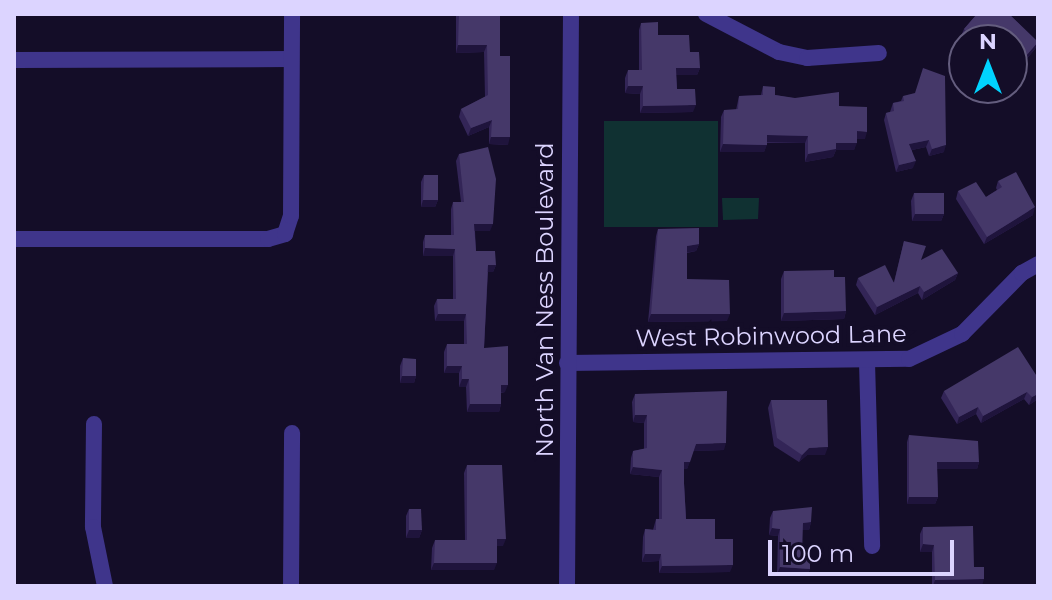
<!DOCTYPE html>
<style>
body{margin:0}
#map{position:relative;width:1052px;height:600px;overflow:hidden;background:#140d28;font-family:Montserrat,sans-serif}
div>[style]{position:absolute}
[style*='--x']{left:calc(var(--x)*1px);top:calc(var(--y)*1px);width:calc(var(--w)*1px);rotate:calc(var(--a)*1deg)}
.green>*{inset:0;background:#103132}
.minor>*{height:16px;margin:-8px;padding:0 8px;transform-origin:8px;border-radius:8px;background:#3f358b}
.wall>*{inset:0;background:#332557}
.shaded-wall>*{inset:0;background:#1f143c}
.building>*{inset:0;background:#453869}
span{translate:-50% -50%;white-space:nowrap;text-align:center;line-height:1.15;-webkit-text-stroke:8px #140d28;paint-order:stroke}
.street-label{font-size:24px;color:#dcd4ff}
.frame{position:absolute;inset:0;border:16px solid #dcd4ff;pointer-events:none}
.north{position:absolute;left:948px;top:24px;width:80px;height:80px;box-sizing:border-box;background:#140d28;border:2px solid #645d7e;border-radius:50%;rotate:0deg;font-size:22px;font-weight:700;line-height:32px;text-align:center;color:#dcd4ff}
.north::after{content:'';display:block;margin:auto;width:28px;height:36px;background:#00d3ff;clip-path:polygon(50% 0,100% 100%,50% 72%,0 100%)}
.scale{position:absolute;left:768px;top:540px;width:186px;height:36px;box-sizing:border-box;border:4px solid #dcd4ff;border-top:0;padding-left:10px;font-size:24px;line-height:28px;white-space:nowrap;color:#dcd4ff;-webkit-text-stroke:6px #140d28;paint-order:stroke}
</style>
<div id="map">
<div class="green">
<i style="clip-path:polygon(604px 121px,718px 121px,718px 227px,604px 227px)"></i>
<i style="clip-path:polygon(722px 198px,759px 198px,758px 219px,723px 220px)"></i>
</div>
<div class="minor">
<i style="--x:706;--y:14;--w:82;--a:27.5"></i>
<i style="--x:779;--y:52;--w:29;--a:12"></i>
<i style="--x:807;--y:58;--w:72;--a:-4"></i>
<i style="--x:14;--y:60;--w:277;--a:-0.2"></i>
<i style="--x:14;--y:239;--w:254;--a:0"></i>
<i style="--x:268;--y:239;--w:18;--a:-16"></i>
<i style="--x:285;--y:234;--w:19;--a:-72"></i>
<i style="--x:291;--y:216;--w:202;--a:-89.7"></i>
<i style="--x:867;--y:362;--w:184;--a:88.4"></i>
<i style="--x:567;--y:363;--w:342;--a:-0.7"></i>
<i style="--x:909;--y:359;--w:59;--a:-25.3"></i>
<i style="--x:962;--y:334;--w:86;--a:-45.5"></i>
<i style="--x:1022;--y:273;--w:18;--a:-29"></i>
<i style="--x:94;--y:424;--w:103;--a:90.6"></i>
<i style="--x:93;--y:527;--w:60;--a:78.5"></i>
<i style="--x:291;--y:586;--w:153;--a:-89.6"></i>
<i style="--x:567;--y:586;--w:572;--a:-89.6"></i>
</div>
<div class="wall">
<i style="clip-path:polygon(456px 14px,500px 14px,500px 56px,508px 145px,489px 144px,489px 127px,468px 136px,459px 117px,461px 109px,485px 97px,484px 52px,456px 53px)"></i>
<i style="clip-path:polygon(977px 14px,1009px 14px,1038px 42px,1035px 49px,1012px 76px,1012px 40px,965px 40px,961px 36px,964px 29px)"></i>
<i style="clip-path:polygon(641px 23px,658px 35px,690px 52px,700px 68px,697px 75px,676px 75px,677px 89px,693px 112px,640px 113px,640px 94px,625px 93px,625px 78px,628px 70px,639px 70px,639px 30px)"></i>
<i style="clip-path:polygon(763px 86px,775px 95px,839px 106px,865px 139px,857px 139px,854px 150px,836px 150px,833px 157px,805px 162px,805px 143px,767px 143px,764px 152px,720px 152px,721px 117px,724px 110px,736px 110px,739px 96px,761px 95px)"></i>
<i style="clip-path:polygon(903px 96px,944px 152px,929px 156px,926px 147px,912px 150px,913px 168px,896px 172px,884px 120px,886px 113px,890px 112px,893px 103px,901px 101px)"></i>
<i style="clip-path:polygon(459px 154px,490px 231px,475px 231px,476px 251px,496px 265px,493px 272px,488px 272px,484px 348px,505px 392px,501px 393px,501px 404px,499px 412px,467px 412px,466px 387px,459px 387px,459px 373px,444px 373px,444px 352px,447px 344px,464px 344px,464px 321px,435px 321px,434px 306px,437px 299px,453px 299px,453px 256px,423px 256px,423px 242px,425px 235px,451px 235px,451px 209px,453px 202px,461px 202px,456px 161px)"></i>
<i style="clip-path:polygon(424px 175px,438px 200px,435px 207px,421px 207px,421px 182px)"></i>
<i style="clip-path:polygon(998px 181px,1033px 215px,984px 244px,956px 199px,958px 191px,986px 197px,997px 190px,996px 188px)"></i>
<i style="clip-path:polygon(914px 193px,944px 214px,941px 221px,912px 221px,911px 201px)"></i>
<i style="clip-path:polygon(658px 229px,699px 244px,696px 251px,687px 253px,687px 279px,727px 321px,648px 322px,656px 236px)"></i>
<i style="clip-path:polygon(904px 241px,921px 260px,958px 273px,955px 280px,922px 300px,918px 293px,875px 315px,856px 285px,858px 278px,894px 282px)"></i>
<i style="clip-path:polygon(784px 271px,834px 277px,846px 311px,844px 319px,781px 321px,781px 279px)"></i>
<i style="clip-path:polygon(403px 358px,416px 376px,414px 383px,400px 383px,400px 366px)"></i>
<i style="clip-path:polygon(1038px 378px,1038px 399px,1029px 405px,1024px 399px,981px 423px,976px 414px,957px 424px,941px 398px,944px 391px)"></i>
<i style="clip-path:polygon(635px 394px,724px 450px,693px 451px,687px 469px,684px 469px,684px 483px,686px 519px,715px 539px,730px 572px,659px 573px,659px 561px,642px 562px,643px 537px,645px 529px,653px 530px,656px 519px,659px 519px,659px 477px,630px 474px,631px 458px,633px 451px,644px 449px,644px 423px,633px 422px,632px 402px)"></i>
<i style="clip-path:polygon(771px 400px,825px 455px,807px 455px,799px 462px,774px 446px,768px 408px)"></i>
<i style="clip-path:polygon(909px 435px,979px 462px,977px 469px,937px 469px,938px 497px,935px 504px,907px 504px,907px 442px)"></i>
<i style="clip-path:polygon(467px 465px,503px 546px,497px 546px,494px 570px,431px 570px,432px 548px,435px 540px,465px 540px,464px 473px)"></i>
<i style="clip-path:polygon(409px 509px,422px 530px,419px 538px,406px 538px,406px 516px)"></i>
<i style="clip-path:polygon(773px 511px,811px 522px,809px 530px,802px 530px,802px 555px,810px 569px,807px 576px,777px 574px,778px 536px,769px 535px,770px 518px)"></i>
<i style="clip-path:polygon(923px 527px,974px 567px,982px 586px,932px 586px,932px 552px,920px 552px,920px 534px)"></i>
</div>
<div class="shaded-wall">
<i style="clip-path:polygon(1038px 42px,1035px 49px,1012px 76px,1012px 72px)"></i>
<i style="clip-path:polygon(458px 45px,487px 45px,484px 52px,456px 53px)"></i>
<i style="clip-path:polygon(676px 68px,700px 68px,697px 75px,674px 75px)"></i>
<i style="clip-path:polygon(628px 86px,643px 86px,640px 94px,625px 93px)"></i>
<i style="clip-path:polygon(696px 105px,693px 112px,640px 113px,643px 106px)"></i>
<i style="clip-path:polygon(492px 120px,489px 127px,468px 136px,471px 128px)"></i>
<i style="clip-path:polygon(857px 131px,867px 132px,865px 139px,854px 139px)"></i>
<i style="clip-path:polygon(767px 135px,808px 136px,805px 143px,764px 142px)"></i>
<i style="clip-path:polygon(491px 137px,510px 137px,508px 145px,489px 144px)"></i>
<i style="clip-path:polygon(929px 140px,926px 147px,907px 151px,909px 144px)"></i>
<i style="clip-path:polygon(836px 143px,857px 143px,854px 150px,836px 150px,833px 157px,805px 162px,808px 154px)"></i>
<i style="clip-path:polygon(723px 144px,767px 145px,764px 152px,720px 152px)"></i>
<i style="clip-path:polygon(946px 145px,944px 152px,929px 156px,932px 149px)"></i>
<i style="clip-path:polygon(916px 161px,913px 168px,896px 172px,899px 165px)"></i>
<i style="clip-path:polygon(423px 200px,438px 200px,435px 207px,421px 207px)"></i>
<i style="clip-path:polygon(1035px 207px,1033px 215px,984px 244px,987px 237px)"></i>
<i style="clip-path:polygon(915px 214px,944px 214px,941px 221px,912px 221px)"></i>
<i style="clip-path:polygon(474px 224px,493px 224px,490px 231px,472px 231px)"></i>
<i style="clip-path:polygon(699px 244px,696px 251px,684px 253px,687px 246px)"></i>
<i style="clip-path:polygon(425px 248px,455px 249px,453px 256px,423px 256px)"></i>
<i style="clip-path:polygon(488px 265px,496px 265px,493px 272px,485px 272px)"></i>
<i style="clip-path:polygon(958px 273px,955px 280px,922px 300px,924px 292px)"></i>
<i style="clip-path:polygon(920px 286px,918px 293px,875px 315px,877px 307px)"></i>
<i style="clip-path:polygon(846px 311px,844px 319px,781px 321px,784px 313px)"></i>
<i style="clip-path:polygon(438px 314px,466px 314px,464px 321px,435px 321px)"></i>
<i style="clip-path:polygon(651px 314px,730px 314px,727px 321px,648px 322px)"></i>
<i style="clip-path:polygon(447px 366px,462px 366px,459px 373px,444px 373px)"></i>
<i style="clip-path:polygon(402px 376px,416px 376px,414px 383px,400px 383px)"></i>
<i style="clip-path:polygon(462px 379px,469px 379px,466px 387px,459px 387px)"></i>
<i style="clip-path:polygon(501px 385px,508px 385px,505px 392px,498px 393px)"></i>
<i style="clip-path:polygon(1027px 392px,1024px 399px,981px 423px,983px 416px)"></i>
<i style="clip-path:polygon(1038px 394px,1038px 399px,1029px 405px,1032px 397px)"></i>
<i style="clip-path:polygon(470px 404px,501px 404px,499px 412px,467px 412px)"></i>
<i style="clip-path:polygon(978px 407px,976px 414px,957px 424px,959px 417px)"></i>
<i style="clip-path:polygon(635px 415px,647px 415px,644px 423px,633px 422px)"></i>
<i style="clip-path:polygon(726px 443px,724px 450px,693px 451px,696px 444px)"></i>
<i style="clip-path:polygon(828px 447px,825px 455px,807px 455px,799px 462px,802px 455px,809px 448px)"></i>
<i style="clip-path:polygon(684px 462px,690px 462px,687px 469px,681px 469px)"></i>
<i style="clip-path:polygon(937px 462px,979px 462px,977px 469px,934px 469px)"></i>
<i style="clip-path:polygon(633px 467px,662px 470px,659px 477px,630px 474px)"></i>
<i style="clip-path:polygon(909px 497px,938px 497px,935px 504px,907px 504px)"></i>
<i style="clip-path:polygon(811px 522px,809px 530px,800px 530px,803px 523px)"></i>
<i style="clip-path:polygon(772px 528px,780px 529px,778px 536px,769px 535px)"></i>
<i style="clip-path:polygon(409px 530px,422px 530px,419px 538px,406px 538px)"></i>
<i style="clip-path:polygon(497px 539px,506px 539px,503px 546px,495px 546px)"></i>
<i style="clip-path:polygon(923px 544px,934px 545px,932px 552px,920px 552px)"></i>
<i style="clip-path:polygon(645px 554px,661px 554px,659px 561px,642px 562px)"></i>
<i style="clip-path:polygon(434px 563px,497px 563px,494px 570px,431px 570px)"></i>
<i style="clip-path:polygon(733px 565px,730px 572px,659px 573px,662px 566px)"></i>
<i style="clip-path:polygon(780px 567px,810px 569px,807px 576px,777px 574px)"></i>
<i style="clip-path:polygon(984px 579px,982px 586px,933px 586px,935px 580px)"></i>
</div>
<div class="building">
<i style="clip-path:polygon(459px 14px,500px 14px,500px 56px,510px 56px,510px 137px,491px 137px,492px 120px,471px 128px,461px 109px,488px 95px,487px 45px,458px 45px)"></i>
<i style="clip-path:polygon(977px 14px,1009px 14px,1038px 42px,1012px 72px,1012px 40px,975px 40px,964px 29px)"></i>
<i style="clip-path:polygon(658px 22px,658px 35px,689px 35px,690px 52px,699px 52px,700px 68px,676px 68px,677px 89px,695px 89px,696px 105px,643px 106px,643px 86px,628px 86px,628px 70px,642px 70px,641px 23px)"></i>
<i style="clip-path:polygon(923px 68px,945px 76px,946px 145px,932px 149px,929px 140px,909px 144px,916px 161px,899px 165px,886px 113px,894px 111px,893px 103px,904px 101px,903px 96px,915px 93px)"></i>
<i style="clip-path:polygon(763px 86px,775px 87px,775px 95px,795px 98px,839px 92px,839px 106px,867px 107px,867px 132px,857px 131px,857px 143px,836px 143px,836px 149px,808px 154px,808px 136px,767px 135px,767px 145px,723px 144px,724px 110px,738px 109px,739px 96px,763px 95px)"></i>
<i style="clip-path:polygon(488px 147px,496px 179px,493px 224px,474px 224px,476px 251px,495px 251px,496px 265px,488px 265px,484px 348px,508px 346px,508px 385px,501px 385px,501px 404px,470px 404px,469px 379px,462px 379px,462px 366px,447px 366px,447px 344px,467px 344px,466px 314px,438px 314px,437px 299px,456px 299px,455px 249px,425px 248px,425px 235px,454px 235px,453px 202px,464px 202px,459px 154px)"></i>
<i style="clip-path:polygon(1016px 172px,1035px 207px,987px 237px,958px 191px,976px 182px,986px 197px,1002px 187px,998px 181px)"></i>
<i style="clip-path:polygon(424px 175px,438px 175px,438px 200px,423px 200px)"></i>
<i style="clip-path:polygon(914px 193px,944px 193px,944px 214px,915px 214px)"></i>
<i style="clip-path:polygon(699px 228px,699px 244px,687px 246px,687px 279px,729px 280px,730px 314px,651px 314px,658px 229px)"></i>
<i style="clip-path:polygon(904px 241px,926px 246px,921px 260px,942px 249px,958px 273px,924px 292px,920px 286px,877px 307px,858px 278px,885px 265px,894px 283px)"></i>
<i style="clip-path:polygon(834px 270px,834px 277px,845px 277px,846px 311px,784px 313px,784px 271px)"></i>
<i style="clip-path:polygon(1018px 347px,1038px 378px,1038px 394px,1032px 397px,1027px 392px,983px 416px,978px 407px,959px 417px,944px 391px)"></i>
<i style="clip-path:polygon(403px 358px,416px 359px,416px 376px,402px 376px)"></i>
<i style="clip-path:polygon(727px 391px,726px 443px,696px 444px,690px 462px,684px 462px,684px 483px,686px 519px,715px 519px,715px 539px,733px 539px,733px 565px,662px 566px,661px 554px,645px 554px,645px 529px,656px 530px,656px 519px,662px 519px,662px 470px,633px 467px,633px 451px,647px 448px,647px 415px,635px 415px,635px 394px)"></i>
<i style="clip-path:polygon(771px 400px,827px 400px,828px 447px,809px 448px,802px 455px,777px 438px)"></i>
<i style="clip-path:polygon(909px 435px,978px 441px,979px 462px,937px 462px,938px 497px,909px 497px)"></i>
<i style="clip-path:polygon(467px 465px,502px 465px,506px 539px,497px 539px,497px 563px,434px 563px,435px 540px,467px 540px)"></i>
<i style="clip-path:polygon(812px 507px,811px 522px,803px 523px,802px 555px,810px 556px,810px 569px,780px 567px,780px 529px,772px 528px,773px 511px)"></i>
<i style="clip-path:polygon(409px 509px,421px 509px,422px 530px,409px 530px)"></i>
<i style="clip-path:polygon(973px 526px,974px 567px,984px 567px,984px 579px,935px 580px,934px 545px,923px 544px,923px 527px)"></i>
</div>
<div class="street-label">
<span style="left:545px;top:300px;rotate:-90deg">North Van Ness Boulevard</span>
<span style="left:771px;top:336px;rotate:-1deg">West Robinwood Lane</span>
</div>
<div class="frame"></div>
<div class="north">N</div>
<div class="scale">100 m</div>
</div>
